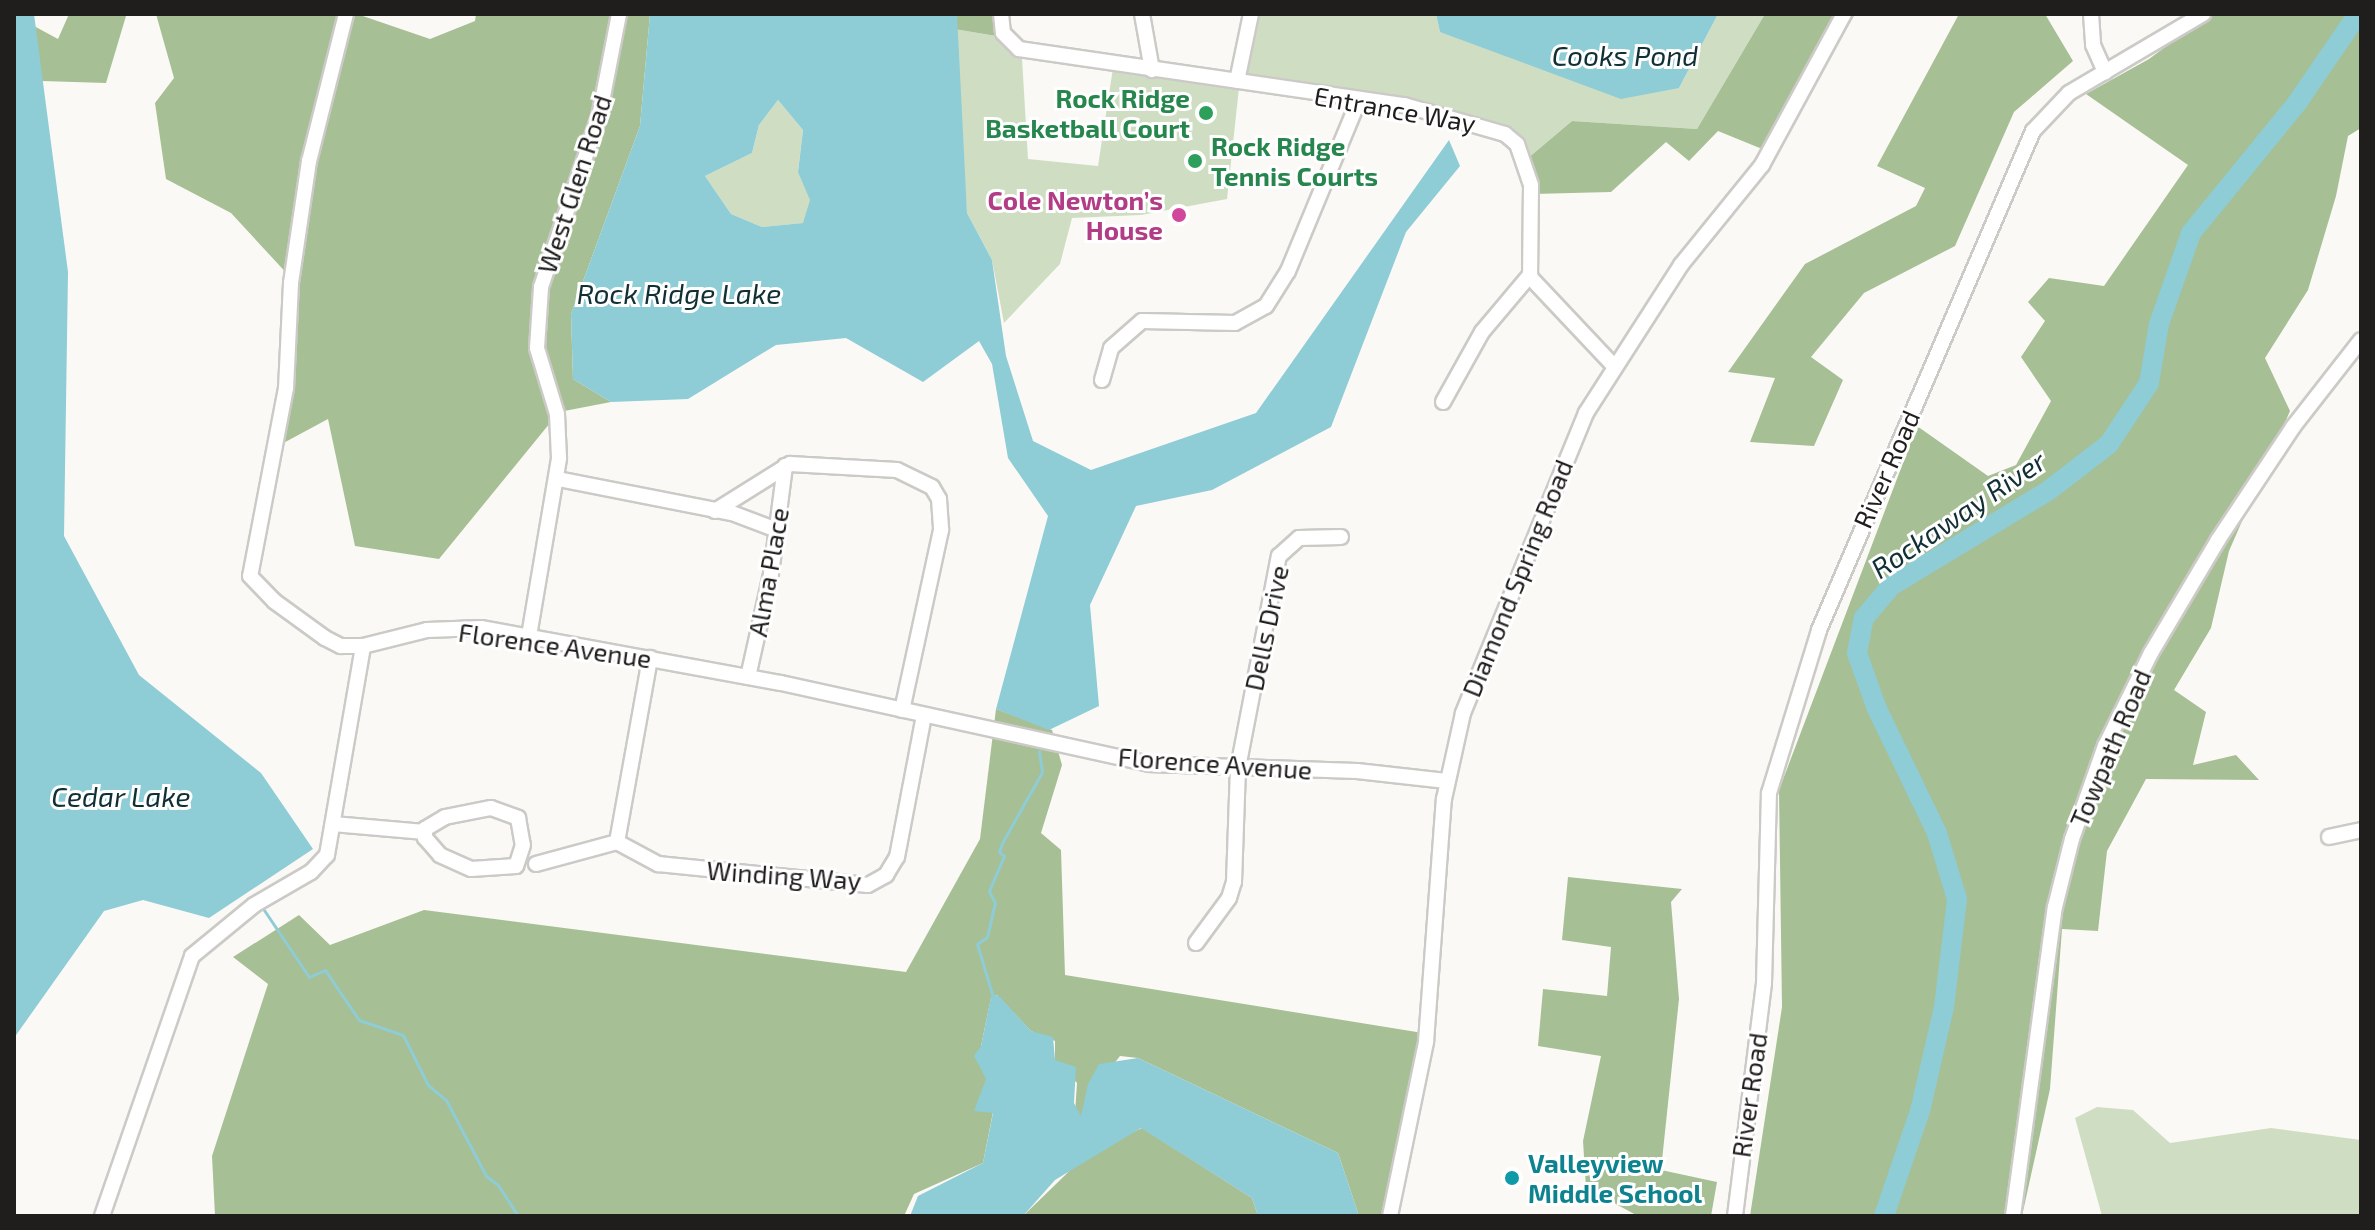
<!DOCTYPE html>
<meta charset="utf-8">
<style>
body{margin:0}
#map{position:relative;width:2375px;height:1230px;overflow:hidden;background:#fbf9f6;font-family:"Exo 2",sans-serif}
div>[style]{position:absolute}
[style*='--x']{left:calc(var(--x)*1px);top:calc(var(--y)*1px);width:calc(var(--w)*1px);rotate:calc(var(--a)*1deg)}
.green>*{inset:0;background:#cfdec3}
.forest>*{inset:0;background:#a7bf94}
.water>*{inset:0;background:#8eccd6}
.stream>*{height:3px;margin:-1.5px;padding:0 1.5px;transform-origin:1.5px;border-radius:1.5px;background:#8eccd6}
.river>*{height:20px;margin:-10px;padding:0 10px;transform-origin:10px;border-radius:10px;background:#8eccd6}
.roads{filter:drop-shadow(2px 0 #cccac7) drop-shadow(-2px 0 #cccac7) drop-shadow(0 2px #cccac7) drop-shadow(0 -2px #cccac7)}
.minor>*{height:14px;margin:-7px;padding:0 7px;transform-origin:7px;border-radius:7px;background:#fff}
.dots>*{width:22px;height:22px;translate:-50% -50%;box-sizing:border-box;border:4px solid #fff;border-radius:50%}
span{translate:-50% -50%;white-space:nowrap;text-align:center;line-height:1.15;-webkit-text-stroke:6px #fff;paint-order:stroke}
.leisure-label{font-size:26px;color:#27864d;font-weight:700}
.right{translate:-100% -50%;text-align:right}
.left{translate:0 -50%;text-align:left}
.street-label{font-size:26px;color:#1f1e1d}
.hotel-label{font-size:26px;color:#b23c85;font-weight:700}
.culture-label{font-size:26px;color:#0d838f;font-weight:700}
.water-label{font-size:28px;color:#113035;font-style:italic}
.frame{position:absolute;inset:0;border:16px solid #1f1e1d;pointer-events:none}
</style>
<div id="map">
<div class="green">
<i style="clip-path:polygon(1258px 14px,1436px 14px,1440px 32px,1679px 88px,1718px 14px,1765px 14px,1697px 129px,1572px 121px,1527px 159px,1485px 122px,1239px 88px,1227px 199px,1141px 215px,1072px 218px,1060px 264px,1004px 323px,992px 260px,967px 213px,954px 29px,1002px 37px,1022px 58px,1028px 159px,1098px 166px,1113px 68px,1239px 87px)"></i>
<i style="clip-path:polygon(778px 100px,803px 130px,798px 171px,811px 200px,804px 223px,762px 227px,731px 214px,705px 176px,752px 153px,759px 125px)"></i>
<i style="clip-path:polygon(2097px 1107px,2133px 1110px,2170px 1143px,2271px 1128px,2361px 1140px,2361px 1216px,2102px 1216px,2075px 1118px)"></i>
</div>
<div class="forest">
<i style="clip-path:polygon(69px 14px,135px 14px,126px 16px,106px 83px,42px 81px,34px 26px,58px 39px)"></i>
<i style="clip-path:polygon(156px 14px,357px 14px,430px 39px,475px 21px,476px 14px,650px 14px,640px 126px,571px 314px,573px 379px,611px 402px,559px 412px,439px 559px,355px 546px,328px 419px,276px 447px,291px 278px,231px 213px,166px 179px,155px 103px,174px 78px)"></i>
<i style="clip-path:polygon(957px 14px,1002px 14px,1002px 37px,954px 29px)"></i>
<i style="clip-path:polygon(1765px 14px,1855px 14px,1772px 153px,1718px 131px,1689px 161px,1666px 142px,1611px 192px,1533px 194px,1527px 159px,1572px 121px,1697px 129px)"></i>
<i style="clip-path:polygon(1959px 14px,2045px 14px,2073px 61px,2014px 112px,1955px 246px,1864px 293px,1811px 357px,1843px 380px,1814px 446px,1750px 442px,1775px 378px,1728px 372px,1805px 264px,1916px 206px,1925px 188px,1877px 166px)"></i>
<i style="clip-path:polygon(2210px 14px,2361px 14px,2361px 128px,2348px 136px,2336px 196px,2308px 290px,2265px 358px,2290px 411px,2229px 551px,2211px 628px,2174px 690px,2206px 712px,2193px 765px,2236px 755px,2259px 780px,2146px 779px,2107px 851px,2098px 931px,2062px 929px,2050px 1089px,2022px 1216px,1750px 1216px,1782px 1007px,1779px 790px,1917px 426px,1988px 476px,2016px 465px,2051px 401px,2021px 357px,2045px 321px,2028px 302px,2049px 278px,2104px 286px,2188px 165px,2086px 94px,2149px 59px)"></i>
<i style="clip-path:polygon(996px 709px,1052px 730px,1062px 765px,1041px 833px,1061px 850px,1065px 975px,1429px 1034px,1393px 1216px,1359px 1216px,1338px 1153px,1138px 1058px,1120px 1056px,1085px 1101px,1082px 1117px,1075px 1113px,1077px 1083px,1055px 1060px,1055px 1041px,1031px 1031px,997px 995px,991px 998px,981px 1046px,993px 1112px,983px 1163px,914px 1194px,904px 1216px,215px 1216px,212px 1156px,268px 984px,233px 957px,299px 915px,330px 945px,424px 910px,906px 972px,980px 839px)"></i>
<i style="clip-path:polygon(1568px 877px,1682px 889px,1671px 902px,1679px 999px,1661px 1170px,1717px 1182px,1711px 1216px,1638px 1216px,1586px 1188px,1583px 1141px,1601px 1056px,1538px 1046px,1543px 989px,1607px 996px,1611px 947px,1562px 940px)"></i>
<i style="clip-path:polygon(1142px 1128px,1252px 1198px,1258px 1216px,1023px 1216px,1089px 1152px)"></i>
</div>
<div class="water">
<i style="clip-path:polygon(14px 14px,34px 14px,68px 272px,64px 536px,139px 675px,261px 773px,313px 849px,209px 918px,143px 900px,104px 911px,14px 1038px)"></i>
<i style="clip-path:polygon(evenodd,650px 14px,957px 14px,967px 213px,992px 260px,1006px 356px,1033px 441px,1091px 470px,1256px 413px,1449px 140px,1460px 166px,1406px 232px,1331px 427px,1212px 490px,1136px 506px,1090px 605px,1099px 706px,1049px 730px,996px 709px,1048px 516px,1008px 458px,992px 364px,979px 341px,923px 382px,846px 338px,776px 345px,688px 399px,611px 402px,573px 379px,571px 314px,640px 126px,650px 14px,778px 100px,803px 130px,798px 172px,810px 200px,803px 223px,762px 227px,731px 214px,705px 176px,752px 153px,759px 125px,778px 100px)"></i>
<i style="clip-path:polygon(1436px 14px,1718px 14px,1679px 88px,1621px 99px,1440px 32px)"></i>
<i style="clip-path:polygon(998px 995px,1031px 1031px,1053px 1037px,1055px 1060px,1076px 1067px,1074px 1103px,1081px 1116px,1088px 1084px,1099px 1064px,1138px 1058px,1338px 1153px,1359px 1216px,1258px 1216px,1252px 1198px,1141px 1128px,1055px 1180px,1023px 1216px,910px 1216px,918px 1196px,983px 1163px,993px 1113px,974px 1111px,986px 1079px,974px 1056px,981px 1046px,991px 997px)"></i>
</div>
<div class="stream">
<i style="--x:262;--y:907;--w:84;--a:56.1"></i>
<i style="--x:309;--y:977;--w:17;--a:-24"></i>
<i style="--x:325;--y:970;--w:60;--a:55.8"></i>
<i style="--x:359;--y:1020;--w:46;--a:18.8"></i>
<i style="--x:403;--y:1035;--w:56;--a:63.4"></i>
<i style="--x:428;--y:1085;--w:23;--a:40"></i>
<i style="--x:446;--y:1100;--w:86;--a:62.2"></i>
<i style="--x:486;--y:1176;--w:15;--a:37"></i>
<i style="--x:498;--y:1185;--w:37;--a:57"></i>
<i style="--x:993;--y:997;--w:55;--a:-106.8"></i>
<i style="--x:977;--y:944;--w:12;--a:-35"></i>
<i style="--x:987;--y:937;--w:35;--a:-77"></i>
<i style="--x:995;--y:903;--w:13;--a:-117"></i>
<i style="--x:989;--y:891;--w:38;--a:-67"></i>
<i style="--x:1004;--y:856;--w:6;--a:-141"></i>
<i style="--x:999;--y:852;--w:9;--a:-72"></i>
<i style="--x:1002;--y:843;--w:81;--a:-60.6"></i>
<i style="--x:1042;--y:772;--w:21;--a:-98"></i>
</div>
<div class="river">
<i style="--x:1884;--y:1216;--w:111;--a:-71.1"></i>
<i style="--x:1920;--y:1111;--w:107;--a:-77"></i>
<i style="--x:1944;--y:1007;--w:109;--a:-83.1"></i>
<i style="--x:1957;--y:899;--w:69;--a:-106.9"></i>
<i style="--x:1937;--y:833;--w:138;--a:-115.8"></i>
<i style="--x:1877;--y:709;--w:59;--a:-109.7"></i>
<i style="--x:1857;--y:653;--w:36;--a:-79"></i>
<i style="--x:1864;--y:618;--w:42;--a:-49.8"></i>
<i style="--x:1891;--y:586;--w:184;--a:-31.2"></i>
<i style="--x:2048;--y:491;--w:77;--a:-37.6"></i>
<i style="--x:2109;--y:444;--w:73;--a:-56.7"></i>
<i style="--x:2149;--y:383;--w:60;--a:-80.4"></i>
<i style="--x:2159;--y:324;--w:96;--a:-70.6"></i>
<i style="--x:2191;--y:233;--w:168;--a:-50.8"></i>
<i style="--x:2297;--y:103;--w:108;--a:-55.6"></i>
</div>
<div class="roads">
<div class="minor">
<i style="--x:346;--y:14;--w:152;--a:104.1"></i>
<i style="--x:309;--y:161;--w:123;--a:98.4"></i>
<i style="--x:291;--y:283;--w:105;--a:92.7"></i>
<i style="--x:286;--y:388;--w:191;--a:100.8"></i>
<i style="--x:250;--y:576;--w:35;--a:46"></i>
<i style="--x:274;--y:601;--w:63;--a:36"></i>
<i style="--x:325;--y:638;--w:18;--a:27"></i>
<i style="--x:341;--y:646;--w:22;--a:0"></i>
<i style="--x:363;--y:646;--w:66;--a:-14"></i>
<i style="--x:427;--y:630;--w:54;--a:-2.1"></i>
<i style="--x:481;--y:628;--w:305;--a:10.4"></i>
<i style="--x:781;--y:683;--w:377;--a:12.4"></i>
<i style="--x:1149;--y:764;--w:208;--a:1.9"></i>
<i style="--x:1357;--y:771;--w:90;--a:6.4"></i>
<i style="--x:1001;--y:14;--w:19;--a:84"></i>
<i style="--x:1003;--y:33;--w:23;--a:45"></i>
<i style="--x:1019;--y:49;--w:389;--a:8.3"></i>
<i style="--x:1404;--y:105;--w:105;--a:16"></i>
<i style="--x:1505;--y:134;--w:16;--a:40"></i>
<i style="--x:1517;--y:144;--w:43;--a:71.1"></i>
<i style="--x:1531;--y:185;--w:92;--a:90.6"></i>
<i style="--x:1530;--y:277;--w:122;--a:46.7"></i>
<i style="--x:1142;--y:14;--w:57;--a:79.9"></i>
<i style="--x:2091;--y:14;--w:31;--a:86"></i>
<i style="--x:2093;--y:45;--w:30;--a:66"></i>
<i style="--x:1237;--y:81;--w:68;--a:-78.2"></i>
<i style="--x:1102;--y:380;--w:33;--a:-74"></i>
<i style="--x:1111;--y:348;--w:41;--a:-41.1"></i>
<i style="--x:1142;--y:321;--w:93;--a:1.2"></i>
<i style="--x:1235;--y:323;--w:35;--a:-29"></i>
<i style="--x:1266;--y:306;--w:41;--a:-57.8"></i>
<i style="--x:1288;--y:271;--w:185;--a:-67.5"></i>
<i style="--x:1443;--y:402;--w:80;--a:-60.9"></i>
<i style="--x:1482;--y:332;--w:75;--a:-49.9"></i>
<i style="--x:558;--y:479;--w:177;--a:11.1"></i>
<i style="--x:732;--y:513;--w:48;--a:20.7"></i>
<i style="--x:715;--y:511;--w:89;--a:-32.1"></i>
<i style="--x:790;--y:464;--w:107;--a:3.2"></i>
<i style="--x:897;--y:470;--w:39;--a:26"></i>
<i style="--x:932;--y:487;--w:14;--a:60"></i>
<i style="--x:939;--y:499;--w:31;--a:86"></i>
<i style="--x:941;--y:530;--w:184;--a:102.2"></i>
<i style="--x:529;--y:636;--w:181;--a:-80.4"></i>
<i style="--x:559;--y:458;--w:44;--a:-92.6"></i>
<i style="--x:557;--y:414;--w:69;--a:-106.9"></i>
<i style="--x:537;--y:348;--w:61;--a:-86.2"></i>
<i style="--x:541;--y:287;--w:180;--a:-71.2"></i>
<i style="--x:599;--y:117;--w:105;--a:-79"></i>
<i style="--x:748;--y:677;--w:106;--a:-77.4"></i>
<i style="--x:771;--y:574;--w:109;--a:-82.6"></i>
<i style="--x:491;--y:808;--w:29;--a:20"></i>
<i style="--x:518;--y:818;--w:27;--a:80"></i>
<i style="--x:523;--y:845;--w:22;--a:108"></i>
<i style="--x:516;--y:866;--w:45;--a:176.2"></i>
<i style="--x:471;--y:869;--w:34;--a:-156"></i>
<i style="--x:440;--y:855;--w:23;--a:-131"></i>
<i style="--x:425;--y:838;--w:9;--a:-90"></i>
<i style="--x:425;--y:829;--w:23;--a:-31"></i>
<i style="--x:445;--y:817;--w:47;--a:-11.1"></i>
<i style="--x:333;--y:824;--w:92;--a:5"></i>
<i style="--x:2329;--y:837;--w:33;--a:-12"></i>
<i style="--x:617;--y:842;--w:47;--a:28.2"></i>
<i style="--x:658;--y:864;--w:211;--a:5.7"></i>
<i style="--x:868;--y:885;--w:21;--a:-29"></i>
<i style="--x:886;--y:875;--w:21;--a:-59"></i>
<i style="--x:897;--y:857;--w:144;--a:-79.2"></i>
<i style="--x:536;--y:864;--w:84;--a:-15.2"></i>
<i style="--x:617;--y:842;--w:187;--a:-79.8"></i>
<i style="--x:1196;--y:943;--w:56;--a:-53.7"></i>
<i style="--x:1229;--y:898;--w:17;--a:-73"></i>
<i style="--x:1234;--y:882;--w:114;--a:-88"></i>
<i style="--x:1238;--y:768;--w:216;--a:-79.1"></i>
<i style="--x:1279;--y:556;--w:27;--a:-42"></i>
<i style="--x:1299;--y:538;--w:42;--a:-1.4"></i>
<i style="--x:102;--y:1216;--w:275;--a:-70.9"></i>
<i style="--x:192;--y:956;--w:80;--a:-39.4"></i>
<i style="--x:254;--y:905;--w:66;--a:-30.1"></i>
<i style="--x:311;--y:872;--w:23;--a:-47"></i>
<i style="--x:327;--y:855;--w:212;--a:-80.2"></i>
<i style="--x:1390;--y:1216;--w:178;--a:-78.3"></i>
<i style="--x:1426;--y:1042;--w:244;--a:-85.8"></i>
<i style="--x:1444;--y:799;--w:88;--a:-77.5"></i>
<i style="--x:1463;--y:713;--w:324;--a:-67.7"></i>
<i style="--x:1586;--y:413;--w:176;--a:-57.3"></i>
<i style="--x:1681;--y:265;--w:129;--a:-51"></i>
<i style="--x:1762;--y:165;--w:172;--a:-61.5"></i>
<i style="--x:1735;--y:1216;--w:235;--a:-82.9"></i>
<i style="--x:1764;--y:983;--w:190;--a:-88.5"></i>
<i style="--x:1769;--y:793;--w:170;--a:-72.9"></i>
<i style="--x:1819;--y:630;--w:543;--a:-66.79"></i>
<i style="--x:2033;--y:131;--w:52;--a:-46.5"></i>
<i style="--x:2069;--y:93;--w:156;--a:-30.5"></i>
<i style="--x:2013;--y:1216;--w:312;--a:-82.3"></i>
<i style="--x:2055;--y:907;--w:70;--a:-76"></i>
<i style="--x:2072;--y:839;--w:99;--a:-70.5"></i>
<i style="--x:2105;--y:746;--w:104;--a:-63.7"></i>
<i style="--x:2151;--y:653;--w:131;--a:-59.3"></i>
<i style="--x:2218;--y:540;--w:136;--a:-56.4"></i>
<i style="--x:2293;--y:427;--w:110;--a:-52"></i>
</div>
</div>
<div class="dots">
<i style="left:1206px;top:113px;background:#2e9e5b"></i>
<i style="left:1195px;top:161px;background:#2e9e5b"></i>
<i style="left:1179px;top:215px;background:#d1479c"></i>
<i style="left:1512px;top:1178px;background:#0f9aa8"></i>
</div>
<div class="leisure-label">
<span class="right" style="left:1190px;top:113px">Rock Ridge<br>Basketball Court</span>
<span class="left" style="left:1211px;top:161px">Rock Ridge<br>Tennis Courts</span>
</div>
<div class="street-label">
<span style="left:1395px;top:109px;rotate:10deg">Entrance Way</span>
<span style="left:574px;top:184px;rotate:-72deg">West Glen Road</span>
<span style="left:1886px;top:469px;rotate:-66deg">River Road</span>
<span style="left:768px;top:572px;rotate:-80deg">Alma Place</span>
<span style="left:1517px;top:578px;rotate:-68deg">Diamond Spring Road</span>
<span style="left:1266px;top:628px;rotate:-78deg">Dells Drive</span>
<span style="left:555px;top:645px;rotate:8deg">Florence Avenue</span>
<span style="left:2110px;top:748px;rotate:-67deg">Towpath Road</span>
<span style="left:1215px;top:763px;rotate:4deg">Florence Avenue</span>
<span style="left:784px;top:875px;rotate:4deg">Winding Way</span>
<span style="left:1749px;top:1095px;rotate:-82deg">River Road</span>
</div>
<div class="hotel-label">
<span class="right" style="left:1163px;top:215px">Cole Newton’s<br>House</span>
</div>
<div class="culture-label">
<span class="left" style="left:1528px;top:1178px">Valleyview<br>Middle School</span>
</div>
<div class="water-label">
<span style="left:1625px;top:55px">Cooks Pond</span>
<span style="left:679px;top:293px">Rock Ridge Lake</span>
<span style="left:1958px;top:514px;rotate:-34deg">Rockaway River</span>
<span style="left:121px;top:796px">Cedar Lake</span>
</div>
<div class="frame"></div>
</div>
